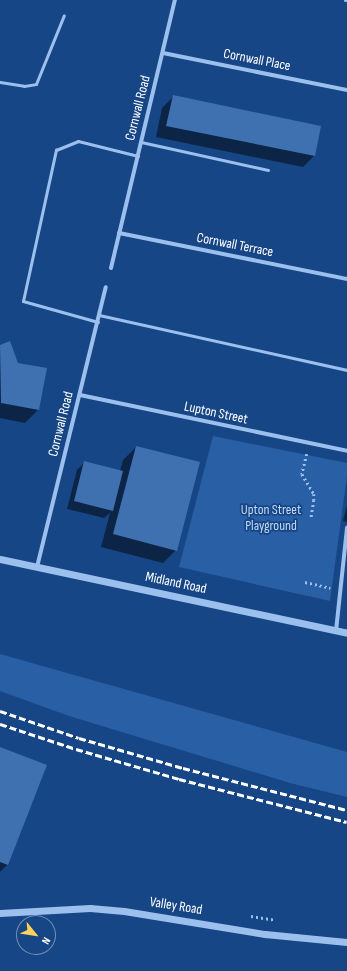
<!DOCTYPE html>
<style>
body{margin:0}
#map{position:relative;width:347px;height:971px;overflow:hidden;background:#174686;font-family:"Sofia Sans Condensed",sans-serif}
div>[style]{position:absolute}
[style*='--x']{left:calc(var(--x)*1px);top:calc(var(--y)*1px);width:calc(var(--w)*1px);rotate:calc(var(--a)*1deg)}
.green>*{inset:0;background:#295fa5}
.shadow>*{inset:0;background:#0007}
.building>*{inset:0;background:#3f70b0}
.path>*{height:2.5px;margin-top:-1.25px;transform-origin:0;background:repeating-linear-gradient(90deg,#9cc0ee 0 2px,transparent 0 5px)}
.service>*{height:3px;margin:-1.5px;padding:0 1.5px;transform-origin:1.5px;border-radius:1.5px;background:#9cc0ee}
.minor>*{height:4px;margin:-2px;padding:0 2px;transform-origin:2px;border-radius:2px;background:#9cc0ee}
.tertiary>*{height:7px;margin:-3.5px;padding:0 3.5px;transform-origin:3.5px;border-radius:3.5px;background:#9cc0ee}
.rail>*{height:3px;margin-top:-1.5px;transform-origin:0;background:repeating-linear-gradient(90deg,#fff 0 7px,transparent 0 10px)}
span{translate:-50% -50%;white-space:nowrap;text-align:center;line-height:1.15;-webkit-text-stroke:3.5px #174686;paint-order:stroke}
.street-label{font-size:14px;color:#fff}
.park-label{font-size:14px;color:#c2dafa}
.north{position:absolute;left:16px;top:915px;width:40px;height:40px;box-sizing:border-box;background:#174686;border:1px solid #7490b6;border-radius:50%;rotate:120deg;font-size:11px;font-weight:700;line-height:16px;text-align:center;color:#fff}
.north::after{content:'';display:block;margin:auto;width:14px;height:18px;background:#ffd159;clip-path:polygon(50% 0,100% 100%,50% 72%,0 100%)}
</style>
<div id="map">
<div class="green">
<i style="clip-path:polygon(213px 436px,347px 463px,347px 476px,330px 601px,179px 567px)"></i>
<i style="clip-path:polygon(0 654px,347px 752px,347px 797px,290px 783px,69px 716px,0 691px)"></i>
</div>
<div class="shadow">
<i style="clip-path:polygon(173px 97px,320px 127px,314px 156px,303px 167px,156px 137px,162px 108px)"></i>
<i style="clip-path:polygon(9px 342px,38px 410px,25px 423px,0 418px,0 346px)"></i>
<i style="clip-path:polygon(136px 447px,176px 550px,163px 563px,101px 547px,110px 513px,104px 518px,67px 509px,77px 470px,85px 462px,120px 471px,123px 460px)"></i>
<i style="clip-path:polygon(347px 505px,347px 522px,343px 521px)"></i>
<i style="clip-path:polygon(0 748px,46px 766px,7px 865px,0 872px)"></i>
</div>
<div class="building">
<i style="clip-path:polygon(173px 95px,321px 126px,315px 156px,166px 126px)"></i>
<i style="clip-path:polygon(10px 341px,18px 363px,47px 368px,39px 410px,1px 403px,0 345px)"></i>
<i style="clip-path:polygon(136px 446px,200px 462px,177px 551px,113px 534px)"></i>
<i style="clip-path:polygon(84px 461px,123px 471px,113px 511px,74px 501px)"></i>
<i style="clip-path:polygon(0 747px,47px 765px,8px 865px,0 862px)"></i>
</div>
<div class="path">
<i style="--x:307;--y:454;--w:21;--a:104"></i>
<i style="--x:302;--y:474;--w:23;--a:59"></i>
<i style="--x:314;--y:494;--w:6;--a:90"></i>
<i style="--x:314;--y:500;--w:18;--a:99"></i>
<i style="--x:305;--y:582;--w:26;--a:13"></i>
<i style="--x:251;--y:916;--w:24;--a:9"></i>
</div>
<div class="service">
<i style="--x:345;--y:0;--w:2;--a:0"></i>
<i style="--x:0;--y:82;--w:24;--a:9"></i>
<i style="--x:24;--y:86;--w:12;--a:-9"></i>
<i style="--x:36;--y:84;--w:74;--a:-67.9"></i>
<i style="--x:141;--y:142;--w:130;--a:12.4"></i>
<i style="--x:99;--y:315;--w:254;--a:12.5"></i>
<i style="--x:98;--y:322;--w:78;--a:-164.4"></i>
<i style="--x:23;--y:301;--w:155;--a:-77.7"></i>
<i style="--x:56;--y:150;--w:24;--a:-22"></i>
<i style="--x:78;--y:141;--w:62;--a:14"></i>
</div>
<div class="minor">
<i style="--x:163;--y:53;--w:188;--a:11.4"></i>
<i style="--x:119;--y:233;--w:233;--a:11.4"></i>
<i style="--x:111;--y:268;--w:276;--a:-76.6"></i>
<i style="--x:80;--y:395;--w:273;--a:11.8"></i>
<i style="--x:37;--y:567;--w:288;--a:-76.2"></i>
<i style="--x:336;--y:631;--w:104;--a:-83.9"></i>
</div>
<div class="tertiary">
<i style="--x:0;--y:559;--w:355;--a:12"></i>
<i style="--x:0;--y:913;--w:90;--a:-3.2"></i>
<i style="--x:90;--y:908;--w:34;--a:5"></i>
<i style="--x:124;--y:911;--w:143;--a:9.3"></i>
<i style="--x:265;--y:934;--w:82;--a:5.6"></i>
</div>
<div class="rail">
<i style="--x:0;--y:711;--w:83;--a:18.9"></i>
<i style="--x:79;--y:738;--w:108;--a:16.1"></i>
<i style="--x:183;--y:768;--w:169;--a:14.4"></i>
<i style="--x:0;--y:724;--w:80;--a:18.2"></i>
<i style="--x:76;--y:749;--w:107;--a:16.2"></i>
<i style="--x:179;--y:779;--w:173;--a:14.4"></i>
</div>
<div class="street-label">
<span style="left:257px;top:60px;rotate:11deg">Cornwall Place</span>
<span style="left:138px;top:108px;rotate:-76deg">Cornwall Road</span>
<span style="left:235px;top:245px;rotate:11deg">Cornwall Terrace</span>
<span style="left:216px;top:413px;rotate:12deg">Lupton Street</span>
<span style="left:61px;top:424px;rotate:-76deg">Cornwall Road</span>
<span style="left:176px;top:583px;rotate:12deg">Midland Road</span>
<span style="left:176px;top:906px;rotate:9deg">Valley Road</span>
</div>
<div class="park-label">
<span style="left:271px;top:518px">Upton Street<br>Playground</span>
</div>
<div class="north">N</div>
</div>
